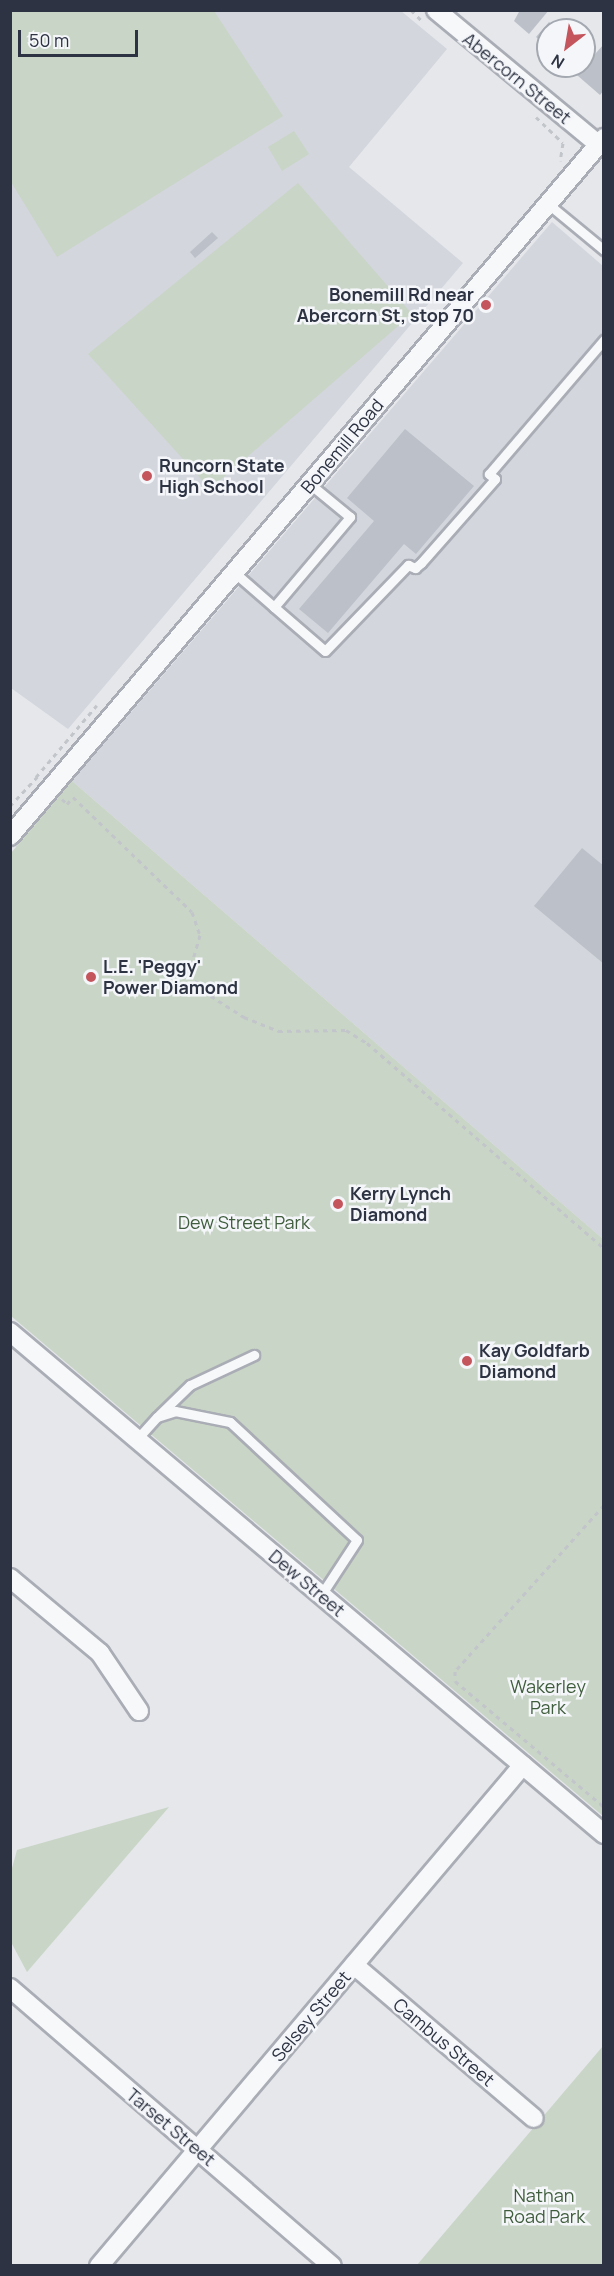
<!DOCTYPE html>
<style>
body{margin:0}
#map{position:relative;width:614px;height:2276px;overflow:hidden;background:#e5e7eb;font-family:Manrope,sans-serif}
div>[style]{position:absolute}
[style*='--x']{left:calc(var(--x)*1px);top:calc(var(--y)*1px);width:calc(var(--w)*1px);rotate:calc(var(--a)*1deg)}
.built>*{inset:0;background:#d3d6dd}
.green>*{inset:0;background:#c9d5c6}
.building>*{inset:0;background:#bcc0c8}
.path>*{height:3px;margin-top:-1.5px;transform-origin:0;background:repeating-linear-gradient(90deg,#c2c5ca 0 4.5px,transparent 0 9px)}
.roads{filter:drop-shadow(2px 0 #aaadb5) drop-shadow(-2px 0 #aaadb5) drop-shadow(0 2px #aaadb5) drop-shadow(0 -2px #aaadb5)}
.lane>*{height:9px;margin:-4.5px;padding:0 4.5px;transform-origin:4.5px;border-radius:4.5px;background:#f7f8fa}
.street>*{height:18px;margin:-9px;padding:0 9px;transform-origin:9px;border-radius:9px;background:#f7f8fa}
.dots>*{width:16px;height:16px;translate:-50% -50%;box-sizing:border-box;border:3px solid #f4f6f9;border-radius:50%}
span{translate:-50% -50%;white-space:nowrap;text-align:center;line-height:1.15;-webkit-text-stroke:5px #f4f6f9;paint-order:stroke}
.street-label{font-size:18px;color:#2d3343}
.poi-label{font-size:18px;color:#2d3343;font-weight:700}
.right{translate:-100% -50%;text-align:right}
.left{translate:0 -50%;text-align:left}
.park-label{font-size:18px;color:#3f5d3c}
.frame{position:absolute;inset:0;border:12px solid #2d3343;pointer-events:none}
.north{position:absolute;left:536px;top:18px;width:60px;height:60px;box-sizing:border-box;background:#f4f6f9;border:2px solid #a4a8b0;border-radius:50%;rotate:211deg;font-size:16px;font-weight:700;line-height:24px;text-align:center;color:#2d3343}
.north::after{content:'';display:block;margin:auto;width:21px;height:27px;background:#c5555d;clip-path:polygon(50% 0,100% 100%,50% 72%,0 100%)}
.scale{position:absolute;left:18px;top:30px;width:120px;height:27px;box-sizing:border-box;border:3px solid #2d3343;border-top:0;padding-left:8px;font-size:18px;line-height:21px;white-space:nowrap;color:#2d3343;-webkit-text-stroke:4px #f4f6f9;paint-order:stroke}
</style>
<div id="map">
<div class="built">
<i style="clip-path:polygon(10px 11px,401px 11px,447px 49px,349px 167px,463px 263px,68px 729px,11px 688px)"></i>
<i style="clip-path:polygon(552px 222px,603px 266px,603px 1239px,72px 781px)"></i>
</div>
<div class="green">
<i style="clip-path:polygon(11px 10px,214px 11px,283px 116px,57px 257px,11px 182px)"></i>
<i style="clip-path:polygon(294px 131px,309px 154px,282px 171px,268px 147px)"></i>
<i style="clip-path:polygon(298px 183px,412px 314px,210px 489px,88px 354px)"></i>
<i style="clip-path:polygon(72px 781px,603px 1239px,603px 1816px,11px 1316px,11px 853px)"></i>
<i style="clip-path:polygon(169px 1807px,27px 1972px,11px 1942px,11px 1872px,17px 1850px)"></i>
<i style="clip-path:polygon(603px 2046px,603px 2265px,417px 2265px)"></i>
</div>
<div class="building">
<i style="clip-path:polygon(520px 10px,549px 10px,529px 34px,514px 21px)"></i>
<i style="clip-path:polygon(549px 22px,559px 30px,548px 30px,548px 47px,536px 37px)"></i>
<i style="clip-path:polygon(604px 44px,604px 90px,600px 95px,570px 69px,584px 66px,584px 60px,587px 63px)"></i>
<i style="clip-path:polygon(212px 232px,218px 238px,195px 258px,190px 252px)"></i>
<i style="clip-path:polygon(405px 429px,474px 486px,416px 554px,404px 544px,328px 633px,299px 609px,374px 521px,347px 498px)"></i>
<i style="clip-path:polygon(582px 848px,604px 866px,604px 964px,534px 906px)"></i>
</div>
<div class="path">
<i style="--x:411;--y:10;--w:14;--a:45"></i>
<i style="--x:536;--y:117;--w:37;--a:44"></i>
<i style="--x:563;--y:143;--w:18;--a:99"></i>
<i style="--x:36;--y:777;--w:94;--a:-49.7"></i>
<i style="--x:62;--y:799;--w:7;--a:45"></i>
<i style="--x:67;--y:804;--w:9;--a:-49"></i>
<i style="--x:73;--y:797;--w:165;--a:44"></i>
<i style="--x:192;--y:912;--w:24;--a:71"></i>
<i style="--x:200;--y:935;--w:40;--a:106"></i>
<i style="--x:189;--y:973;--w:23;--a:52"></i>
<i style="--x:203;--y:991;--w:49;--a:32.4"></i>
<i style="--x:244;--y:1017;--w:37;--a:22"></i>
<i style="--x:278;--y:1031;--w:68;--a:-0.8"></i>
<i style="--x:346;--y:1030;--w:25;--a:32"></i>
<i style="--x:367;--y:1043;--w:313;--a:40.9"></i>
<i style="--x:10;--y:806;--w:40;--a:-47"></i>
<i style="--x:604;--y:1505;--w:223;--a:131.9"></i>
<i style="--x:455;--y:1671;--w:10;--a:90"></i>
<i style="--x:455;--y:1681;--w:195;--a:40.2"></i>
</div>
<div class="roads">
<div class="lane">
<i style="--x:547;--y:203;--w:74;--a:39.5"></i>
<i style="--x:235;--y:573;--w:52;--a:41.1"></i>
<i style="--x:274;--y:607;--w:118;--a:-49.8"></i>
<i style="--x:350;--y:517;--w:52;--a:-140.5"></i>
<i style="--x:274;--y:607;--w:67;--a:40.8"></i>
<i style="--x:325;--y:651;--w:120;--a:-46"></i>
<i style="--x:408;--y:565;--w:8;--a:23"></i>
<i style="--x:415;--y:568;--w:8;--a:-40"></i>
<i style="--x:421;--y:563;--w:112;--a:-48.6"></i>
<i style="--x:495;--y:479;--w:8;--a:-140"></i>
<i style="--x:489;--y:474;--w:177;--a:-49.4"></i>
<i style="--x:159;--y:1415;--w:43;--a:-44.1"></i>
<i style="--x:190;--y:1385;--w:71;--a:-25.1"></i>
<i style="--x:137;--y:1439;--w:30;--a:-48"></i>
<i style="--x:157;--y:1417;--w:19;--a:-18"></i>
<i style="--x:175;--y:1411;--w:56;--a:11.3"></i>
<i style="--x:230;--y:1422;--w:173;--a:42.9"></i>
<i style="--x:357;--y:1540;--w:66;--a:123.2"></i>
</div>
<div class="street">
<i style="--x:436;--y:10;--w:210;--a:39.6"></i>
<i style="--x:10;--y:836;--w:917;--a:-49.6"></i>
<i style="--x:10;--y:1332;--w:778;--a:40.2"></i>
<i style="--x:10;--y:1578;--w:117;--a:39.8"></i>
<i style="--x:100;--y:1653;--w:70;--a:56.1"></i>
<i style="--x:354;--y:1965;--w:236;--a:40.4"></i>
<i style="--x:10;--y:1988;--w:425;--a:40.8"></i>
<i style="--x:99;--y:2266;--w:656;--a:-49.76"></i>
</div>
</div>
<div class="dots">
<i style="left:486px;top:305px;background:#c5555d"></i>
<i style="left:147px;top:476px;background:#c5555d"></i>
<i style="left:91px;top:977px;background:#c5555d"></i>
<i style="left:338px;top:1204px;background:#c5555d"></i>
<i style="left:467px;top:1361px;background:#c5555d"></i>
</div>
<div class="street-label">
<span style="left:517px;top:78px;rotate:39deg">Abercorn Street</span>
<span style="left:342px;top:446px;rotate:-50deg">Bonemill Road</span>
<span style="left:307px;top:1583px;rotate:40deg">Dew Street</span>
<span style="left:311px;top:2016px;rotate:-50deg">Selsey Street</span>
<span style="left:444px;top:2042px;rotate:40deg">Cambus Street</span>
<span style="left:171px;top:2127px;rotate:40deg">Tarset Street</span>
</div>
<div class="poi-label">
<span class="right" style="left:474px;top:305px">Bonemill Rd near<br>Abercorn St, stop 70</span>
<span class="left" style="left:159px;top:476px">Runcorn State<br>High School</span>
<span class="left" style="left:103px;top:977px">L.E. 'Peggy'<br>Power Diamond</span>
<span class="left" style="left:350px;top:1204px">Kerry Lynch<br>Diamond</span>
<span class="left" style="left:479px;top:1361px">Kay Goldfarb<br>Diamond</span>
</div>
<div class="park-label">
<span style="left:244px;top:1222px">Dew Street Park</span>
<span style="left:548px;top:1697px">Wakerley<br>Park</span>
<span style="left:544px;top:2206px">Nathan<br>Road Park</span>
</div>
<div class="frame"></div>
<div class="north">N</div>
<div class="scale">50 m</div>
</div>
